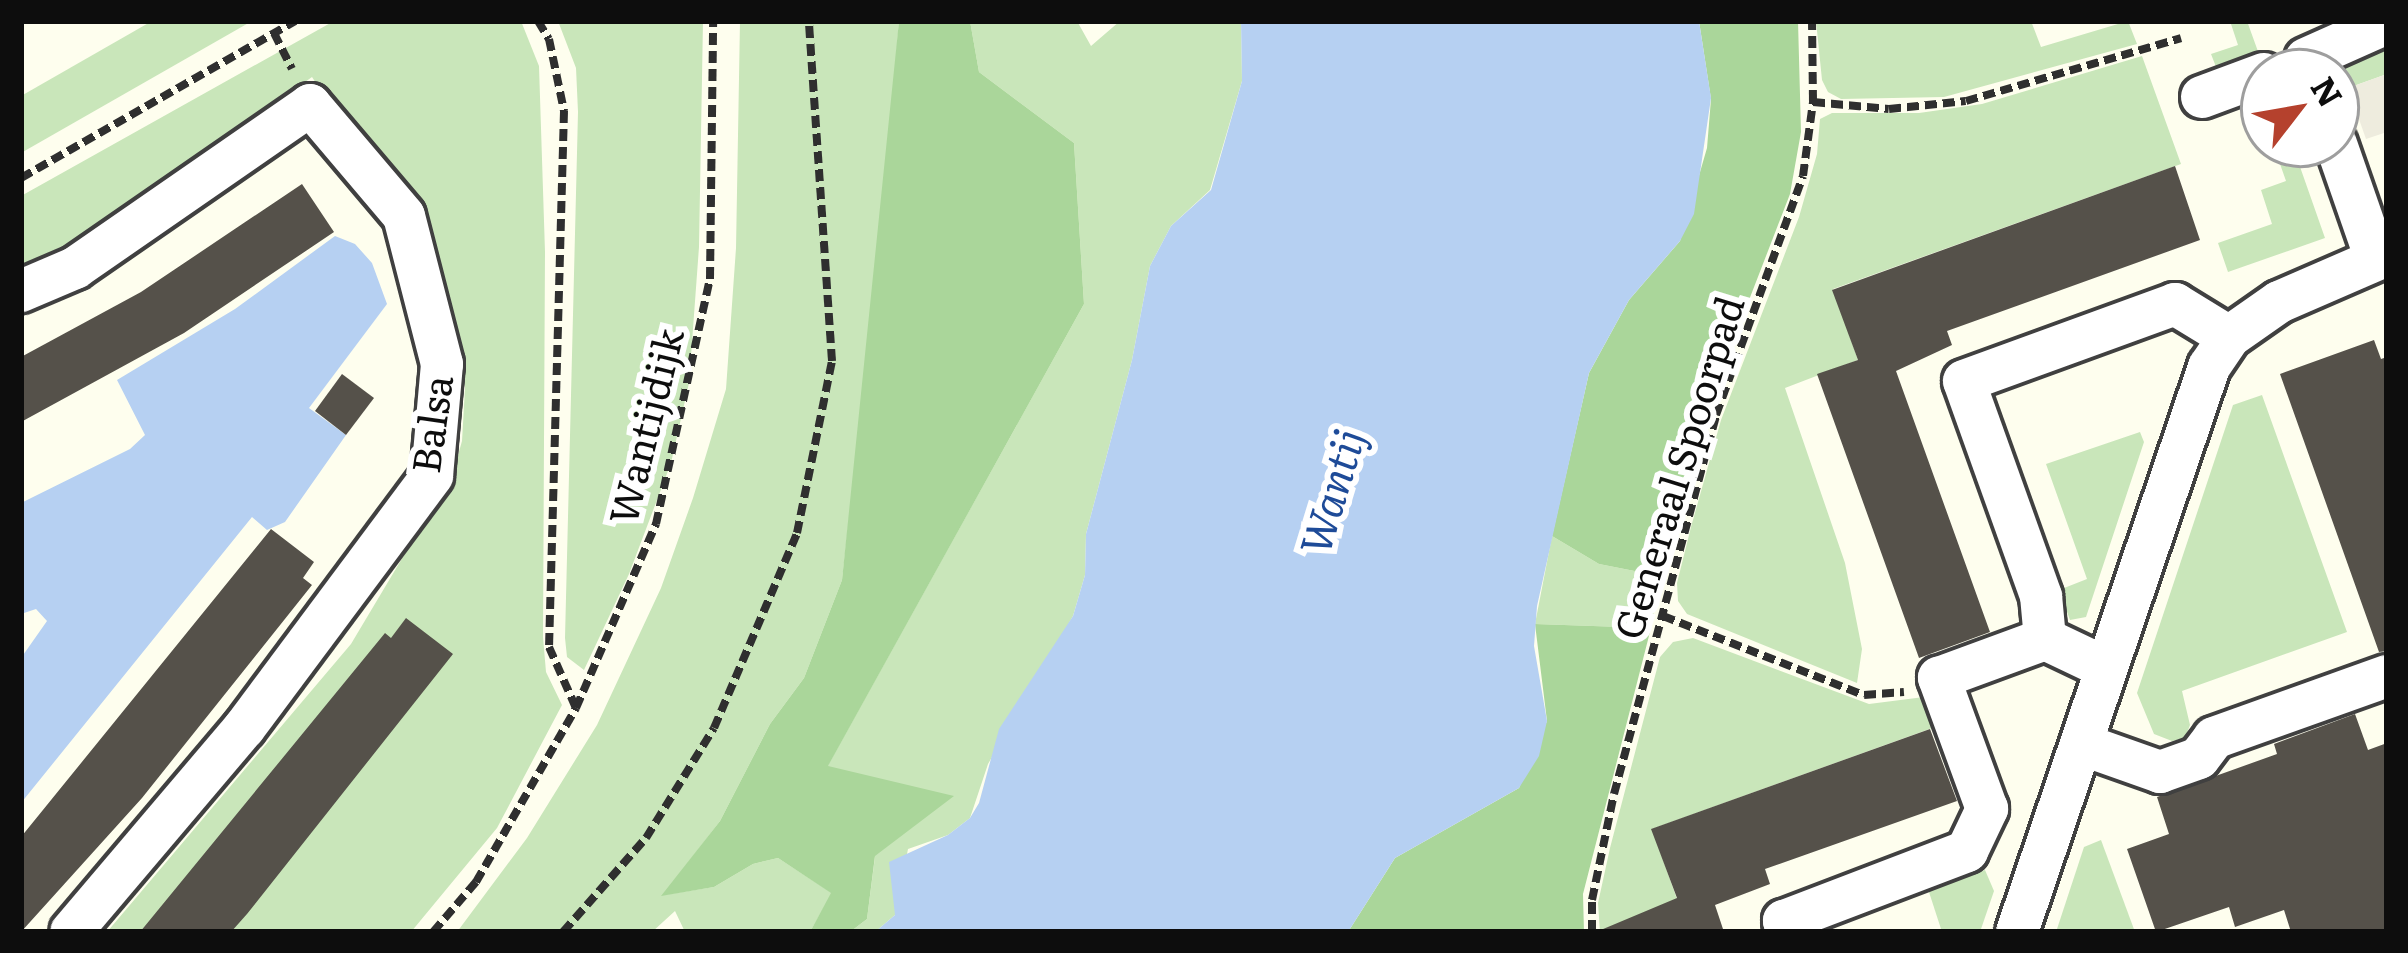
<!DOCTYPE html>
<style>
body{margin:0}
#map{position:relative;width:2408px;height:953px;overflow:hidden;background:#fefeee;font-family:Literata,serif}
div>[style]{position:absolute}
[style*='--x']{left:calc(var(--x)*1px);top:calc(var(--y)*1px);width:calc(var(--w)*1px);rotate:calc(var(--a)*1deg)}
.green>*{inset:0;background:#c9e6ba}
.forest>*{inset:0;background:#aad69a}
.plaza>*{inset:0;background:#eeecde}
.water>*{inset:0;background:#b6d0f2}
.building>*{inset:0;background:#55514a}
.path>*{height:8px;margin-top:-4px;transform-origin:0;background:repeating-linear-gradient(90deg,#2f2f2f 0 12px,transparent 0 18px)}
.roads{filter:drop-shadow(3px 0 #404040) drop-shadow(-3px 0 #404040) drop-shadow(0 3px #404040) drop-shadow(0 -3px #404040)}
.minor>*{height:42px;margin:-21px;padding:0 21px;transform-origin:21px;border-radius:21px;background:#fff}
span{translate:-50% -50%;white-space:nowrap;text-align:center;line-height:1.15;-webkit-text-stroke:12px #fff;paint-order:stroke}
.street-label{font-size:39px;color:#0d0d0d}
.water-label{font-size:42px;color:#1e4b98;font-style:italic}
.frame{position:absolute;inset:0;border:24px solid #0d0d0d;pointer-events:none}
.north{position:absolute;left:2240px;top:48px;width:120px;height:120px;box-sizing:border-box;background:#fff;border:3px solid #9e9e9e;border-radius:50%;rotate:59deg;font-size:33px;font-weight:700;line-height:48px;text-align:center;color:#0d0d0d}
.north::after{content:'';display:block;margin:auto;width:42px;height:54px;background:#b5412d;clip-path:polygon(50% 0,100% 100%,50% 72%,0 100%)}
</style>
<div id="map">
<div class="green">
<i style="clip-path:polygon(152px 21px,252px 21px,21px 153px,21px 96px)"></i>
<i style="clip-path:polygon(334px 21px,521px 21px,539px 66px,545px 252px,543px 637px,546px 672px,562px 705px,497px 828px,411px 932px,107px 932px,351px 644px,453px 473px,462px 441px,465px 388px,457px 331px,438px 270px,312px 77px,123px 213px,21px 269px,21px 196px)"></i>
<i style="clip-path:polygon(558px 21px,703px 21px,699px 247px,689px 383px,671px 463px,629px 574px,584px 670px,567px 657px,565px 638px,578px 112px,576px 68px)"></i>
<i style="clip-path:polygon(740px 21px,899px 21px,884px 209px,842px 580px,804px 678px,770px 724px,720px 821px,663px 895px,714px 887px,753px 864px,778px 858px,832px 893px,810px 932px,685px 932px,675px 911px,652px 932px,457px 932px,527px 838px,597px 725px,661px 588px,693px 498px,726px 389px,736px 248px)"></i>
<i style="clip-path:polygon(970px 21px,1077px 21px,1091px 46px,1120px 21px,1241px 21px,1242px 81px,1210px 190px,1171px 226px,1150px 266px,1132px 360px,1086px 534px,1085px 575px,1073px 616px,988px 764px,970px 818px,948px 835px,908px 849px,895px 915px,875px 932px,850px 932px,867px 919px,875px 857px,827px 767px,1084px 304px,1074px 143px,979px 72px)"></i>
<i style="clip-path:polygon(1816px 21px,2031px 21px,2041px 47px,2128px 21px,2137px 44px,1944px 97px,1841px 99px,1828px 92px,1822px 80px)"></i>
<i style="clip-path:polygon(2230px 21px,2247px 21px,2260px 57px,2218px 72px,2211px 54px,2238px 45px)"></i>
<i style="clip-path:polygon(2387px 40px,2387px 74px,2348px 88px,2337px 57px)"></i>
<i style="clip-path:polygon(2142px 56px,2181px 164px,1833px 289px,1858px 360px,1785px 388px,1845px 563px,1862px 649px,1857px 683px,1687px 614px,1678px 601px,1677px 583px,1691px 527px,1721px 420px,1799px 217px,1817px 154px,1820px 119px,1832px 113px,1919px 113px,1982px 104px)"></i>
<i style="clip-path:polygon(2273px 144px,2292px 144px,2325px 238px,2228px 272px,2218px 243px,2272px 224px,2261px 190px,2286px 181px)"></i>
<i style="clip-path:polygon(2262px 395px,2347px 632px,2182px 691px,2190px 725px,2185px 738px,2172px 741px,2154px 734px,2137px 693px,2233px 405px)"></i>
<i style="clip-path:polygon(2140px 432px,2144px 442px,2086px 617px,2070px 620px,2059px 590px,2087px 579px,2046px 464px)"></i>
<i style="clip-path:polygon(1552px 536px,1599px 564px,1660px 576px,1651px 628px,1535px 624px)"></i>
<i style="clip-path:polygon(1693px 638px,1869px 704px,1924px 697px,1935px 727px,1652px 829px,1677px 899px,1600px 932px,1598px 903px,1610px 848px,1660px 657px,1673px 642px)"></i>
<i style="clip-path:polygon(2101px 840px,2135px 932px,2056px 932px,2084px 847px)"></i>
<i style="clip-path:polygon(1985px 870px,1994px 891px,1980px 932px,1942px 932px,1928px 889px)"></i>
</div>
<div class="forest">
<i style="clip-path:polygon(899px 21px,970px 21px,979px 72px,1074px 143px,1084px 304px,828px 766px,954px 796px,875px 856px,867px 919px,850px 932px,810px 932px,831px 893px,778px 858px,753px 864px,714px 887px,661px 896px,720px 821px,770px 724px,804px 678px,842px 580px)"></i>
<i style="clip-path:polygon(1699px 21px,1798px 21px,1801px 132px,1790px 194px,1698px 432px,1660px 576px,1599px 564px,1552px 536px,1589px 373px,1629px 300px,1680px 241px,1707px 148px,1711px 99px)"></i>
<i style="clip-path:polygon(1535px 624px,1651px 628px,1583px 894px,1584px 932px,1348px 932px,1395px 858px,1519px 788px,1547px 721px)"></i>
</div>
<div class="plaza">
<i style="clip-path:polygon(2387px 74px,2387px 132px,2366px 139px,2348px 88px)"></i>
</div>
<div class="water">
<i style="clip-path:polygon(1241px 21px,1699px 21px,1711px 98px,1694px 214px,1680px 241px,1629px 300px,1589px 373px,1537px 606px,1534px 646px,1547px 721px,1539px 756px,1519px 788px,1395px 858px,1348px 932px,875px 932px,895px 915px,889px 862px,948px 835px,970px 818px,979px 803px,999px 729px,1073px 616px,1085px 575px,1086px 534px,1132px 360px,1150px 266px,1171px 226px,1211px 190px,1242px 81px)"></i>
<i style="clip-path:polygon(335px 236px,355px 244px,372px 263px,387px 304px,309px 408px,346px 435px,285px 522px,267px 530px,252px 517px,21px 803px,21px 658px,47px 621px,36px 609px,21px 614px,21px 503px,130px 449px,145px 435px,117px 380px,235px 309px)"></i>
</div>
<div class="building">
<i style="clip-path:polygon(2175px 166px,2200px 240px,1947px 331px,1952px 345px,1896px 371px,1990px 632px,1919px 658px,1817px 374px,1858px 360px,1832px 290px)"></i>
<i style="clip-path:polygon(302px 184px,334px 232px,184px 333px,21px 422px,21px 357px,141px 292px)"></i>
<i style="clip-path:polygon(2374px 340px,2381px 359px,2387px 357px,2387px 651px,2379px 652px,2280px 374px)"></i>
<i style="clip-path:polygon(342px 374px,374px 398px,346px 435px,315px 411px)"></i>
<i style="clip-path:polygon(271px 529px,314px 562px,303px 578px,312px 585px,142px 798px,21px 932px,21px 837px)"></i>
<i style="clip-path:polygon(406px 618px,453px 654px,247px 914px,231px 932px,140px 932px,385px 633px,391px 638px)"></i>
<i style="clip-path:polygon(2355px 714px,2368px 750px,2387px 743px,2387px 932px,2291px 932px,2284px 910px,2235px 927px,2229px 907px,2156px 932px,2127px 849px,2169px 834px,2157px 797px,2277px 754px,2274px 744px)"></i>
<i style="clip-path:polygon(1930px 729px,1957px 801px,1765px 869px,1770px 884px,1715px 905px,1724px 932px,1596px 932px,1677px 898px,1651px 829px)"></i>
</div>
<div class="path">
<i style="--x:538;--y:21;--w:21;--a:59"></i>
<i style="--x:549;--y:39;--w:74;--a:78.2"></i>
<i style="--x:564;--y:111;--w:536;--a:91.6"></i>
<i style="--x:549;--y:647;--w:67;--a:66.1"></i>
<i style="--x:274;--y:33;--w:40;--a:63.4"></i>
<i style="--x:1813;--y:102;--w:76;--a:5.3"></i>
<i style="--x:1889;--y:109;--w:77;--a:-5.9"></i>
<i style="--x:1966;--y:101;--w:224;--a:-16.3"></i>
<i style="--x:21;--y:178;--w:316;--a:-29.8"></i>
<i style="--x:1663;--y:616;--w:216;--a:21.5"></i>
<i style="--x:1864;--y:695;--w:40;--a:-4.3"></i>
<i style="--x:433;--y:932;--w:66;--a:-49.3"></i>
<i style="--x:476;--y:882;--w:201;--a:-60.1"></i>
<i style="--x:576;--y:708;--w:201;--a:-66.5"></i>
<i style="--x:656;--y:524;--w:251;--a:-77.6"></i>
<i style="--x:710;--y:279;--w:258;--a:-89.3"></i>
<i style="--x:563;--y:932;--w:125;--a:-48.6"></i>
<i style="--x:646;--y:838;--w:129;--a:-58.3"></i>
<i style="--x:714;--y:728;--w:212;--a:-66.9"></i>
<i style="--x:797;--y:533;--w:176;--a:-78.5"></i>
<i style="--x:832;--y:361;--w:341;--a:-93.9"></i>
<i style="--x:1592;--y:932;--w:32;--a:-90"></i>
<i style="--x:1592;--y:900;--w:108;--a:-78.3"></i>
<i style="--x:1614;--y:794;--w:392;--a:-74.9"></i>
<i style="--x:1716;--y:415;--w:254;--a:-70"></i>
<i style="--x:1803;--y:176;--w:75;--a:-82.3"></i>
<i style="--x:1813;--y:102;--w:81;--a:-90.7"></i>
</div>
<div class="roads">
<div class="minor">
<i style="--x:2306;--y:59;--w:89;--a:-24"></i>
<i style="--x:2202;--y:97;--w:66;--a:-20.4"></i>
<i style="--x:2336;--y:144;--w:122;--a:70.8"></i>
<i style="--x:21;--y:291;--w:59;--a:-23.1"></i>
<i style="--x:75;--y:268;--w:286;--a:-34.7"></i>
<i style="--x:310;--y:105;--w:145;--a:49.7"></i>
<i style="--x:404;--y:216;--w:153;--a:75.6"></i>
<i style="--x:442;--y:364;--w:112;--a:95.1"></i>
<i style="--x:432;--y:476;--w:314;--a:126.7"></i>
<i style="--x:244;--y:728;--w:267;--a:130.3"></i>
<i style="--x:2106;--y:668;--w:68;--a:-154.6"></i>
<i style="--x:2045;--y:639;--w:43;--a:-95.3"></i>
<i style="--x:2041;--y:596;--w:228;--a:-109.7"></i>
<i style="--x:1964;--y:381;--w:225;--a:-20"></i>
<i style="--x:2175;--y:304;--w:63;--a:31.4"></i>
<i style="--x:2081;--y:744;--w:84;--a:19.5"></i>
<i style="--x:2160;--y:772;--w:41;--a:-19.7"></i>
<i style="--x:2199;--y:758;--w:25;--a:-53"></i>
<i style="--x:2214;--y:738;--w:184;--a:-19.7"></i>
<i style="--x:1788;--y:932;--w:12;--a:-110"></i>
<i style="--x:1784;--y:921;--w:196;--a:-20.9"></i>
<i style="--x:1967;--y:851;--w:47;--a:-64.5"></i>
<i style="--x:1987;--y:809;--w:140;--a:-110.1"></i>
<i style="--x:1939;--y:678;--w:113;--a:-20.2"></i>
<i style="--x:2017;--y:932;--w:597;--a:-71.23"></i>
<i style="--x:2209;--y:367;--w:36;--a:-56"></i>
<i style="--x:2229;--y:337;--w:61;--a:-35"></i>
<i style="--x:2279;--y:302;--w:118;--a:-23.5"></i>
</div>
</div>
<div class="street-label">
<span style="left:430px;top:424px;rotate:-82deg">Balsa</span>
<span style="left:644px;top:426px;rotate:-76deg">Wantijdijk</span>
<span style="left:1677px;top:467px;rotate:-73deg">Generaal Spoorpad</span>
</div>
<div class="water-label">
<span style="left:1330px;top:491px;rotate:-73deg">Wantij</span>
</div>
<div class="frame"></div>
<div class="north">N</div>
</div>
